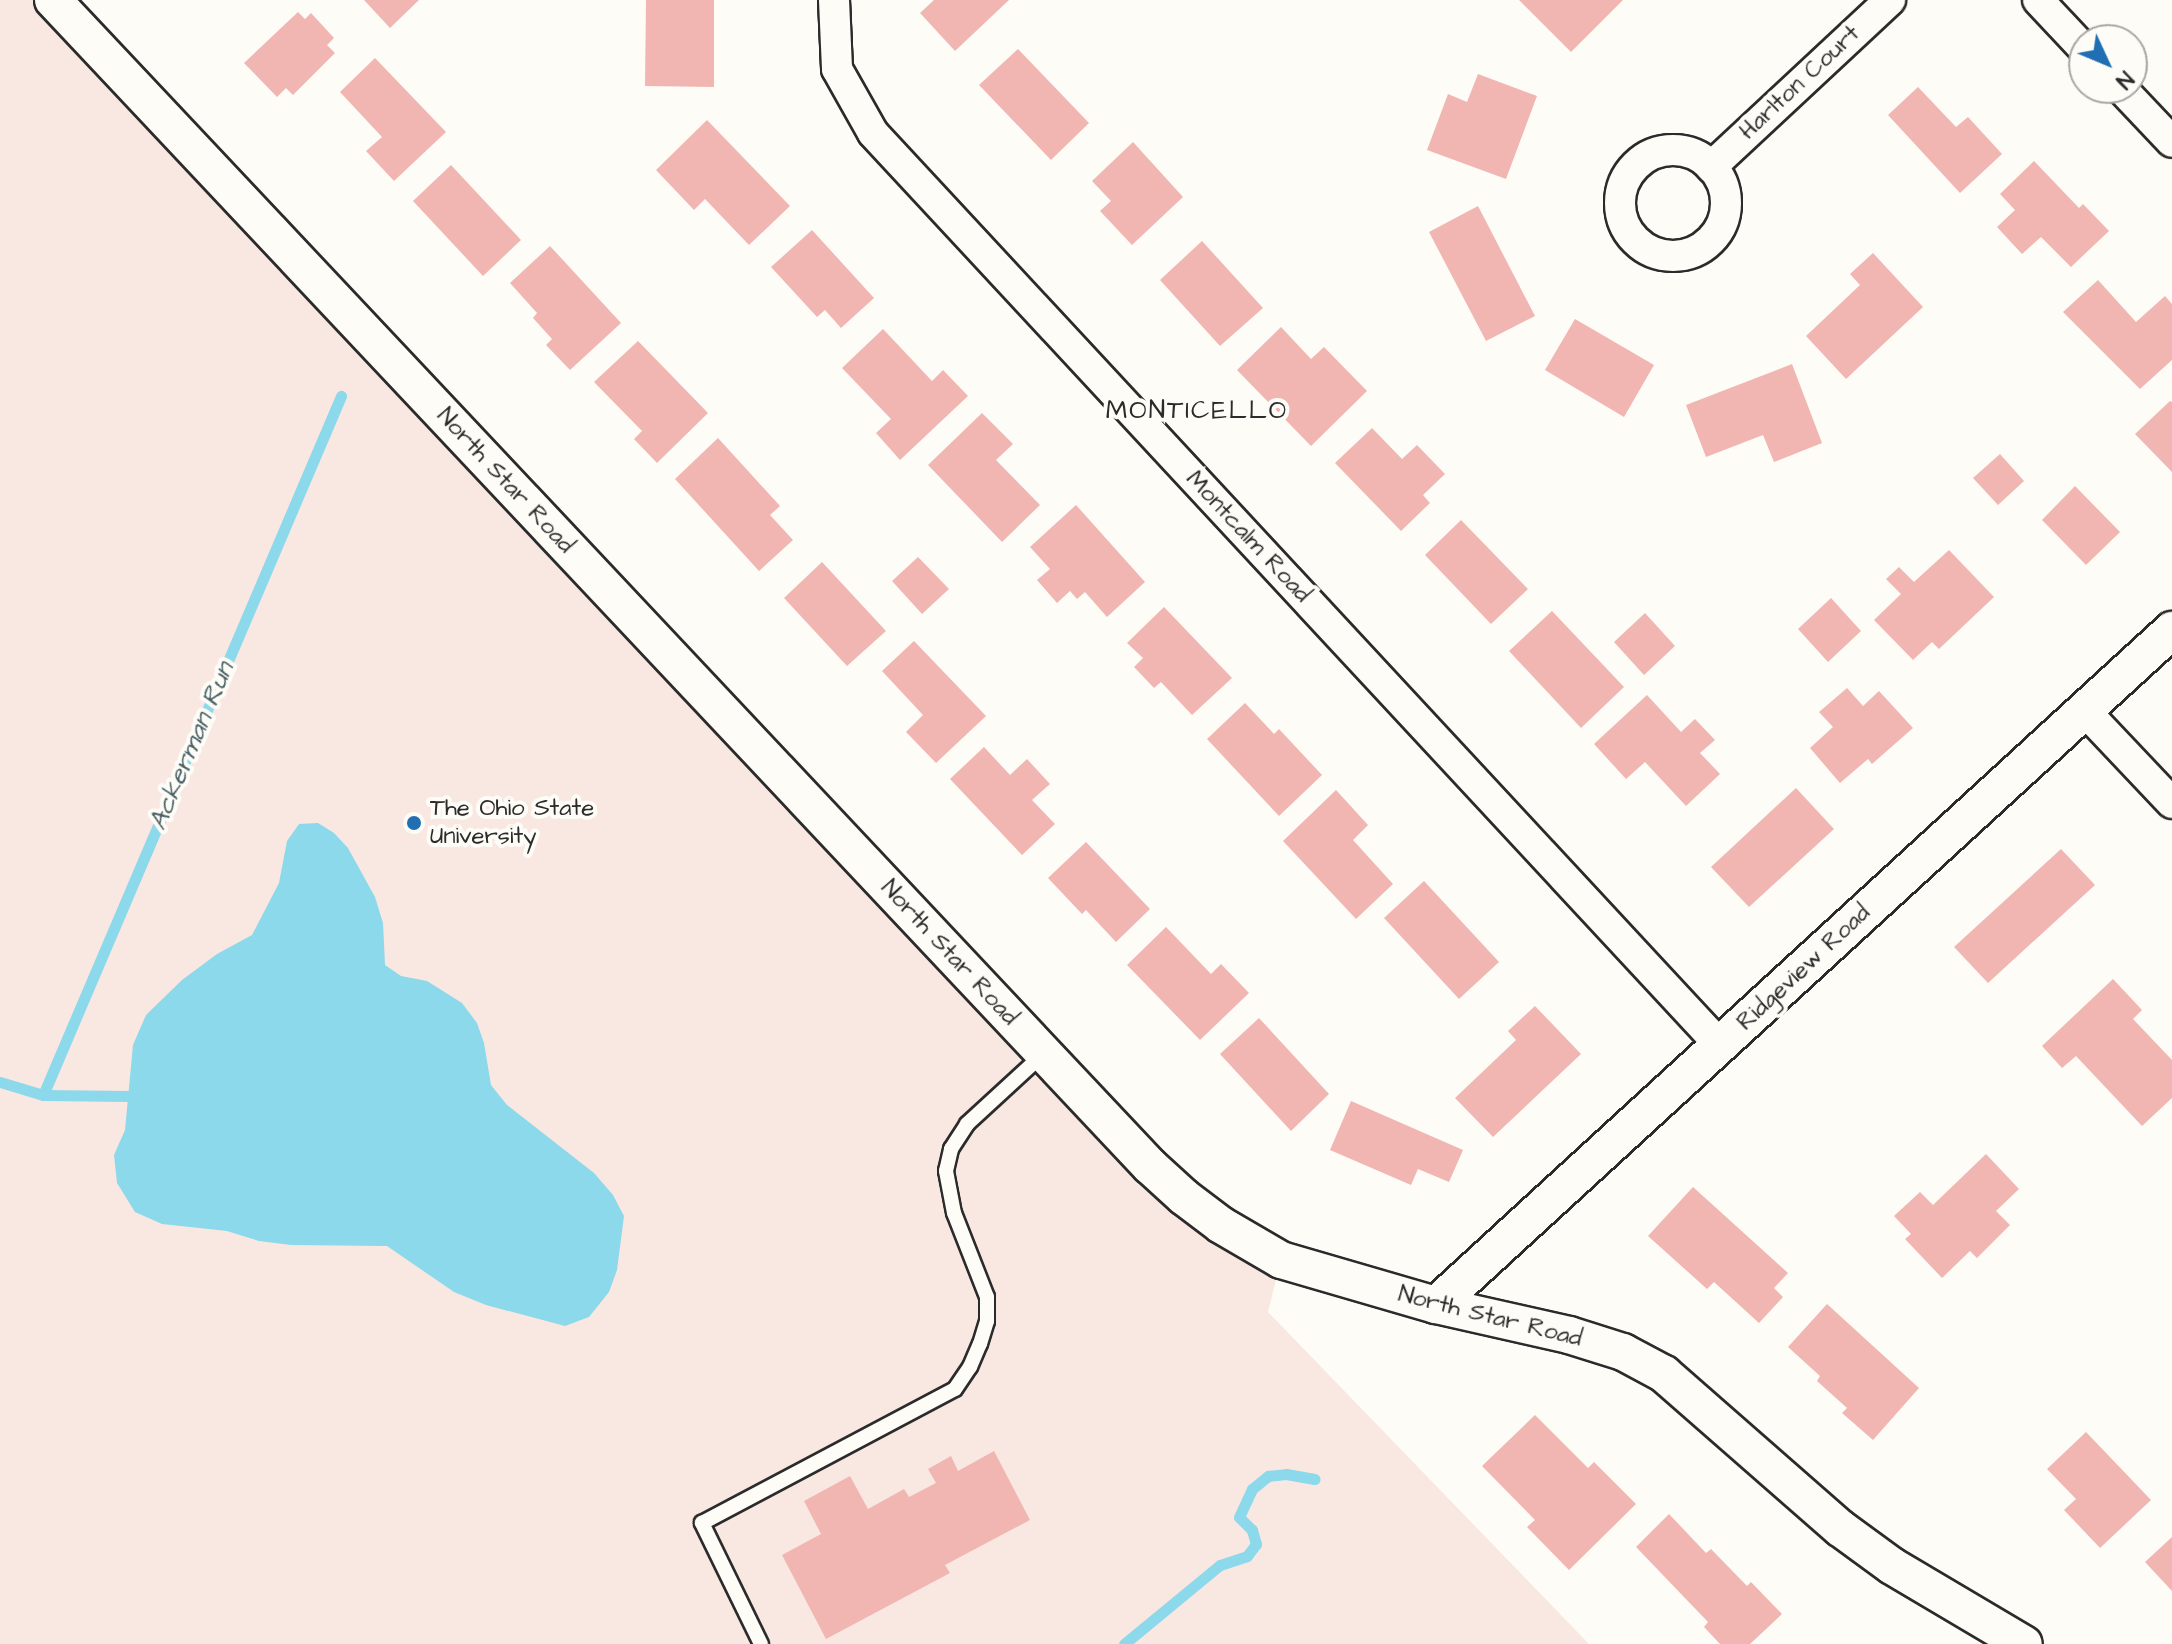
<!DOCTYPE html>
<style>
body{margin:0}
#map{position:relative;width:2172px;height:1644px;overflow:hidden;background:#fdfcf7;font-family:"Architects Daughter",sans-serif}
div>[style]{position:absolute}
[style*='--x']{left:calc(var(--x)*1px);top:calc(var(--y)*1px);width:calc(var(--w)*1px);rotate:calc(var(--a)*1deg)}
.built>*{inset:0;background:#f9e7e2}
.water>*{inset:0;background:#8bd9ea}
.stream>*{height:11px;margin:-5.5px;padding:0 5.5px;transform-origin:5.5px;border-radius:5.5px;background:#8bd9ea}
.building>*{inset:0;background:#f1b6b1}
.roads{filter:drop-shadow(2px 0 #2b2b2b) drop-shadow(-2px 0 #2b2b2b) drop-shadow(0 2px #2b2b2b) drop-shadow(0 -2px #2b2b2b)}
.service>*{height:14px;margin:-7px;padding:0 7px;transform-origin:7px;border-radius:7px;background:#fdfcf7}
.minor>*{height:30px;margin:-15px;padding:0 15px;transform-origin:15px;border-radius:15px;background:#fdfcf7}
.minor>.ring{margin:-15px;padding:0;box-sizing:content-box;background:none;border:30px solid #fdfcf7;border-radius:50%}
.tertiary>*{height:36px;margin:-18px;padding:0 18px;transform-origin:18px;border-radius:18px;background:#fdfcf7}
.dots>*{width:22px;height:22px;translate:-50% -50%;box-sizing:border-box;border:4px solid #fdfcf7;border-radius:50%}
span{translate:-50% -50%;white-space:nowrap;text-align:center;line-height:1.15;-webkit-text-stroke:8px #fdfcf7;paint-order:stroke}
.street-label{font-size:24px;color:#2b2b2b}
.poi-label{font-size:24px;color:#2b2b2b}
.left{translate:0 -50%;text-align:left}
.neighbourhood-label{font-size:26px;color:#2b2b2b;letter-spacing:2px}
.water-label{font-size:26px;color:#485f64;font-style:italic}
.north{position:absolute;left:2068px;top:24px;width:80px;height:80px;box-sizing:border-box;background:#fdfcf7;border:2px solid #a9a8a5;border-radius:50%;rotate:134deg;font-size:22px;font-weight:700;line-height:32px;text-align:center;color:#2b2b2b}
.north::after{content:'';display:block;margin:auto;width:28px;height:36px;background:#1f6fb2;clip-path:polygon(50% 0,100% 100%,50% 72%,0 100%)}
</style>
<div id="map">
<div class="built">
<i style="clip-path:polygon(0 0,53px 0,1150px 1166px,1281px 1260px,1268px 1312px,1589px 1644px,0 1644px)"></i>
</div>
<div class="water">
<i style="clip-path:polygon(318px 823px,334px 833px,348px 848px,375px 897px,383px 923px,385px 965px,401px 976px,427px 981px,462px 1003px,477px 1023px,484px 1043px,491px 1085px,507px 1105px,594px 1173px,613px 1195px,624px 1216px,617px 1270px,609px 1292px,589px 1317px,565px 1326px,486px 1305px,454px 1292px,387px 1246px,291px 1245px,259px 1241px,227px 1231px,162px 1224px,135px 1212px,117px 1183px,114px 1155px,125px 1130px,133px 1045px,146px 1015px,182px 980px,217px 954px,252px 935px,279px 883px,287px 841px,299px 824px)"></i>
</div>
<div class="stream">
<i style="--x:0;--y:1082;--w:45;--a:16.8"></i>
<i style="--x:43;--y:1095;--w:760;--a:-66.91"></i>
<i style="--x:43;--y:1095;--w:86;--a:0.7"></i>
<i style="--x:1124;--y:1644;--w:124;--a:-39.5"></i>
<i style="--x:1220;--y:1565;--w:28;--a:-18"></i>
<i style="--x:1247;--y:1556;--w:15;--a:-53"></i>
<i style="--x:1256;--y:1544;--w:15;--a:-106"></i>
<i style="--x:1252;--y:1530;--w:18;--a:-135"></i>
<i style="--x:1239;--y:1517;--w:31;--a:-65"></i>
<i style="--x:1252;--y:1489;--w:21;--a:-39"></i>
<i style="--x:1268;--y:1476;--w:18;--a:-6"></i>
<i style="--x:1286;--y:1474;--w:29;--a:10"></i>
</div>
<div class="building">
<i style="clip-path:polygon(364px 0,419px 0,390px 28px)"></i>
<i style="clip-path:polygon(646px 0,714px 0,714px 87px,645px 86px)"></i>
<i style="clip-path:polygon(934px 0,1009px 0,955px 51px,920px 13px)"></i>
<i style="clip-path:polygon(1519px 0,1623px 0,1571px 52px)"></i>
<i style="clip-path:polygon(298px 12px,305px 19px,311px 13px,334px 38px,327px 45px,335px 53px,293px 95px,286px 88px,277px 97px,244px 63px)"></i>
<i style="clip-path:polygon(1018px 49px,1089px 123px,1051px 160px,979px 85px)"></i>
<i style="clip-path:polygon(375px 58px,446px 132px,394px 181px,366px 151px,382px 137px,340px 92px)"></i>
<i style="clip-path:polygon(1478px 74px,1537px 96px,1506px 179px,1427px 150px,1448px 94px,1467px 102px)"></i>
<i style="clip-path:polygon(1918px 87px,1956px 127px,1968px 117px,2002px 154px,1960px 193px,1888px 115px)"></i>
<i style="clip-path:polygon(707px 120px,790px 206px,749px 245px,705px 199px,694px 210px,656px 170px)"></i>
<i style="clip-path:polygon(1133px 142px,1183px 197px,1132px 245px,1100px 211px,1111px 201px,1092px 181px)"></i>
<i style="clip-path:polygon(2034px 161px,2079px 208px,2083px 204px,2109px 231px,2071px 267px,2041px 237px,2022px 254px,1997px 227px,2015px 210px,2000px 194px)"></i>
<i style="clip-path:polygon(451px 165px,521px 240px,483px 276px,413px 201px)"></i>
<i style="clip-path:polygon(1478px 206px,1535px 316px,1486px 341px,1429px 232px)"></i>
<i style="clip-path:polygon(812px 230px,874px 298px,841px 328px,825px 310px,817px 317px,771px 267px)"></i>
<i style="clip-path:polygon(1202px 241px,1263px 308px,1220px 346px,1160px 280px)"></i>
<i style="clip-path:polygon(550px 246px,621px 323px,570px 370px,546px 345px,552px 339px,533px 318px,537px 313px,510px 283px)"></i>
<i style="clip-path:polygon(1873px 253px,1923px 307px,1846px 379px,1806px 336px,1860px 285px,1850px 274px)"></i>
<i style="clip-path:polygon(2098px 280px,2136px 322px,2165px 296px,2172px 304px,2172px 360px,2140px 389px,2063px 312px)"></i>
<i style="clip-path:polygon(1575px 319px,1654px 365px,1624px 417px,1545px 370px)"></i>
<i style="clip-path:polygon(1281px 327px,1311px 359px,1324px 347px,1367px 391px,1311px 446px,1237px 370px)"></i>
<i style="clip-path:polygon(883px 329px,932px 381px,943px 370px,968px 396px,900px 460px,876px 433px,891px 419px,842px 368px)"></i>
<i style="clip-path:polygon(638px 341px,708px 413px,657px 463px,634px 439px,642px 431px,594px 382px)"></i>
<i style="clip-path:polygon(1792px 364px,1822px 443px,1774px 462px,1763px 435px,1706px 457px,1686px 405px)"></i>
<i style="clip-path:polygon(2170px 401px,2172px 402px,2172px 472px,2135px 434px)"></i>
<i style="clip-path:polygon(982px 413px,1013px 444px,996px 460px,1040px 505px,1002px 542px,928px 465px)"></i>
<i style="clip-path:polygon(1372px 428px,1402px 459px,1417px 445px,1445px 474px,1423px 495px,1430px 503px,1401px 531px,1335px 463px)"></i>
<i style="clip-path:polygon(718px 438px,780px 506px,770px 515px,793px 540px,759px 571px,675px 479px)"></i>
<i style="clip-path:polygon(2000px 454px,2024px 481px,1998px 505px,1973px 478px)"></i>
<i style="clip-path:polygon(2075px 486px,2120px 532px,2086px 565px,2042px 520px)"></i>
<i style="clip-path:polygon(1076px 505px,1145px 582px,1107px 617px,1085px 592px,1077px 599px,1070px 591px,1057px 603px,1037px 580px,1050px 569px,1030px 547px)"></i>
<i style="clip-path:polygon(1461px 520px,1528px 589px,1491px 624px,1425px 555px)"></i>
<i style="clip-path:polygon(1949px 550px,1994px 597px,1939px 649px,1932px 642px,1913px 660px,1874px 620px,1901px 594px,1886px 579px,1899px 567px,1914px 582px)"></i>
<i style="clip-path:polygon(918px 557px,949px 589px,922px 614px,892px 581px)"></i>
<i style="clip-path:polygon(822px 562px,886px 631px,847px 666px,784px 598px)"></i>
<i style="clip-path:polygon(1831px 598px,1861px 631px,1828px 662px,1798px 629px)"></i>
<i style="clip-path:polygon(1164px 607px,1232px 678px,1192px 715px,1161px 682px,1154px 688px,1134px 667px,1143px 658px,1127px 643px)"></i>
<i style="clip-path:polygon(1552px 611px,1624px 687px,1581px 728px,1509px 651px)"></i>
<i style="clip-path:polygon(1645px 613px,1675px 646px,1644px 675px,1614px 642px)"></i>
<i style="clip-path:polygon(914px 641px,986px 716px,936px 763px,906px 732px,923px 715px,882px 671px)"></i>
<i style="clip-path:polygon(1847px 688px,1863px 706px,1879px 691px,1913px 728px,1872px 764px,1868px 759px,1840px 783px,1810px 748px,1833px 727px,1819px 712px)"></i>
<i style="clip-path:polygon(1647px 695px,1681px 732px,1695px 719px,1715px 740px,1700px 753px,1720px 774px,1686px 806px,1645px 762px,1626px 779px,1594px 744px)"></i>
<i style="clip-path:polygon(1245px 703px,1274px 734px,1279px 729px,1322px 775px,1279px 816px,1207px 739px)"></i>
<i style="clip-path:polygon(984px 747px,1010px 775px,1027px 759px,1050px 784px,1032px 800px,1055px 824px,1022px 855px,950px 779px)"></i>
<i style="clip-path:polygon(1796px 788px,1834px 829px,1749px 907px,1711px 867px)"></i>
<i style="clip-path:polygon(1336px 790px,1368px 825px,1353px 840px,1393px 884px,1356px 919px,1283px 841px)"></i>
<i style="clip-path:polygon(1086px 842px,1150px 909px,1116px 942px,1086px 910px,1082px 914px,1048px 878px)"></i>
<i style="clip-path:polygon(2061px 849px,2095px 885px,1988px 983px,1954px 947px)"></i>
<i style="clip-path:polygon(1424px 881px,1499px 962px,1459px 999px,1384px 918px)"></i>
<i style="clip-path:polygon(1166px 927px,1211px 974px,1221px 964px,1249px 993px,1200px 1040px,1127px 965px)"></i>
<i style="clip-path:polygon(2113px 979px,2142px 1010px,2133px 1019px,2172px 1060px,2172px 1098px,2142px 1126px,2076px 1056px,2062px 1068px,2042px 1046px)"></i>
<i style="clip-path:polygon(1535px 1006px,1581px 1054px,1493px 1137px,1455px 1098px,1516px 1040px,1508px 1031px)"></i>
<i style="clip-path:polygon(1259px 1018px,1329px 1094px,1291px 1131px,1220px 1054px)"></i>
<i style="clip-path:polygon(1351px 1101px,1463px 1150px,1449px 1182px,1418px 1169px,1411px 1185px,1330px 1150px)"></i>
<i style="clip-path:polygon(1986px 1154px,2019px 1189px,1996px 1211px,2010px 1225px,1977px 1258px,1970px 1251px,1942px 1278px,1905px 1239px,1911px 1234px,1894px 1216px,1920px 1192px,1933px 1205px)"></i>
<i style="clip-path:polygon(1693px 1187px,1788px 1273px,1774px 1288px,1783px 1297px,1759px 1323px,1714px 1282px,1707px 1289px,1648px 1236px)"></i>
<i style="clip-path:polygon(1827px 1304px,1919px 1388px,1873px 1440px,1842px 1413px,1847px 1408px,1817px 1381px,1820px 1376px,1788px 1347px)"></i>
<i style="clip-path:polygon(1535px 1415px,1588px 1468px,1594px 1462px,1636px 1504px,1569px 1570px,1527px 1527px,1535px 1520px,1482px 1466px)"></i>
<i style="clip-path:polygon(2086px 1432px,2151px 1500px,2100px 1548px,2064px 1510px,2076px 1499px,2047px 1469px)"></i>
<i style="clip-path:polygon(994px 1451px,1030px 1520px,945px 1565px,950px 1573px,826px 1639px,782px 1555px,821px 1534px,804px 1501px,850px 1476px,868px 1509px,904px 1489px,909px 1497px,936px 1483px,928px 1469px,951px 1456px,958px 1471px)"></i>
<i style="clip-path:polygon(1669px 1514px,1706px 1553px,1711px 1549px,1747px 1586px,1751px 1582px,1782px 1614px,1750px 1644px,1720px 1644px,1704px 1627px,1708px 1622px,1636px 1547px)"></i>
<i style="clip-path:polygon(2172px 1537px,2172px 1591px,2145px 1562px)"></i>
</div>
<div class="roads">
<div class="service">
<i style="--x:761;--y:1644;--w:135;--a:-116"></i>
<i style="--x:702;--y:1523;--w:286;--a:-27.9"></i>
<i style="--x:955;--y:1389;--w:27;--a:-56"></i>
<i style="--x:970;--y:1367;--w:25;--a:-67"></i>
<i style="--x:980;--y:1344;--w:24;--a:-73"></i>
<i style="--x:987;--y:1321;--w:24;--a:-90"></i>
<i style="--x:987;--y:1297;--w:90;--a:-111.4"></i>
<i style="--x:954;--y:1213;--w:43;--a:-100.8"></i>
<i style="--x:946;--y:1171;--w:23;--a:-77"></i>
<i style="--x:951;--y:1149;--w:30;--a:-57"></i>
<i style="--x:967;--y:1124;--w:103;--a:-42.6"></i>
</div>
<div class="minor">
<i style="--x:834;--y:0;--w:69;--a:87.5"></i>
<i style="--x:837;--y:69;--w:73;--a:60.6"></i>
<i style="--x:873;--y:133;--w:1245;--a:47.12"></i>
<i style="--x:2038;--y:0;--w:67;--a:46.8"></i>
<i style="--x:2121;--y:88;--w:74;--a:46.6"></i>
<i class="ring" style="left:1620px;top:150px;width:76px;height:76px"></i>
<i style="--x:1711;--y:167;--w:245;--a:-43"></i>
<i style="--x:2084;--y:710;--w:128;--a:46.6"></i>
</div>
<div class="tertiary">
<i style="--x:53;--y:0;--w:1601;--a:46.75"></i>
<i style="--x:1150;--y:1166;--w:46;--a:42.4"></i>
<i style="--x:1184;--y:1197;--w:46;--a:37.1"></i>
<i style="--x:1221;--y:1225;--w:69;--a:30.3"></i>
<i style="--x:1281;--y:1260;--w:161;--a:16.2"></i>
<i style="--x:1436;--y:1305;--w:136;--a:12.7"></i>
<i style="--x:1569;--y:1335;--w:57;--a:17.5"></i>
<i style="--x:1623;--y:1352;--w:47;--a:28.2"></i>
<i style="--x:1664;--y:1374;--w:234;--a:41.2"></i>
<i style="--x:1840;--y:1528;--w:64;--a:36.2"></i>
<i style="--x:1892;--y:1566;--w:153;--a:30.6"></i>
<i style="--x:1436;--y:1305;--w:999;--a:-42.52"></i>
</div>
</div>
<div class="dots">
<i style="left:414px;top:823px;background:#1f6fb2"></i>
</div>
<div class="street-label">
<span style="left:1800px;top:83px;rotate:-43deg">Harlton Court</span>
<span style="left:505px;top:481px;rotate:47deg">North Star Road</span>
<span style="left:1248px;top:537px;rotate:47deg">Montcalm Road</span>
<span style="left:949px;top:953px;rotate:47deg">North Star Road</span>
<span style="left:1804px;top:968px;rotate:-43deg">Ridgeview Road</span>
<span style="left:1490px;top:1317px;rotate:14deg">North Star Road</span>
</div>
<div class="poi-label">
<span class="left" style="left:430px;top:823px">The Ohio State<br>University</span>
</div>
<div class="neighbourhood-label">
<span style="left:1197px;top:411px">MONTICELLO</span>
</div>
<div class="water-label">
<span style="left:192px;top:746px;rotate:-67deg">Ackerman Run</span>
</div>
<div class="north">N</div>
</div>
